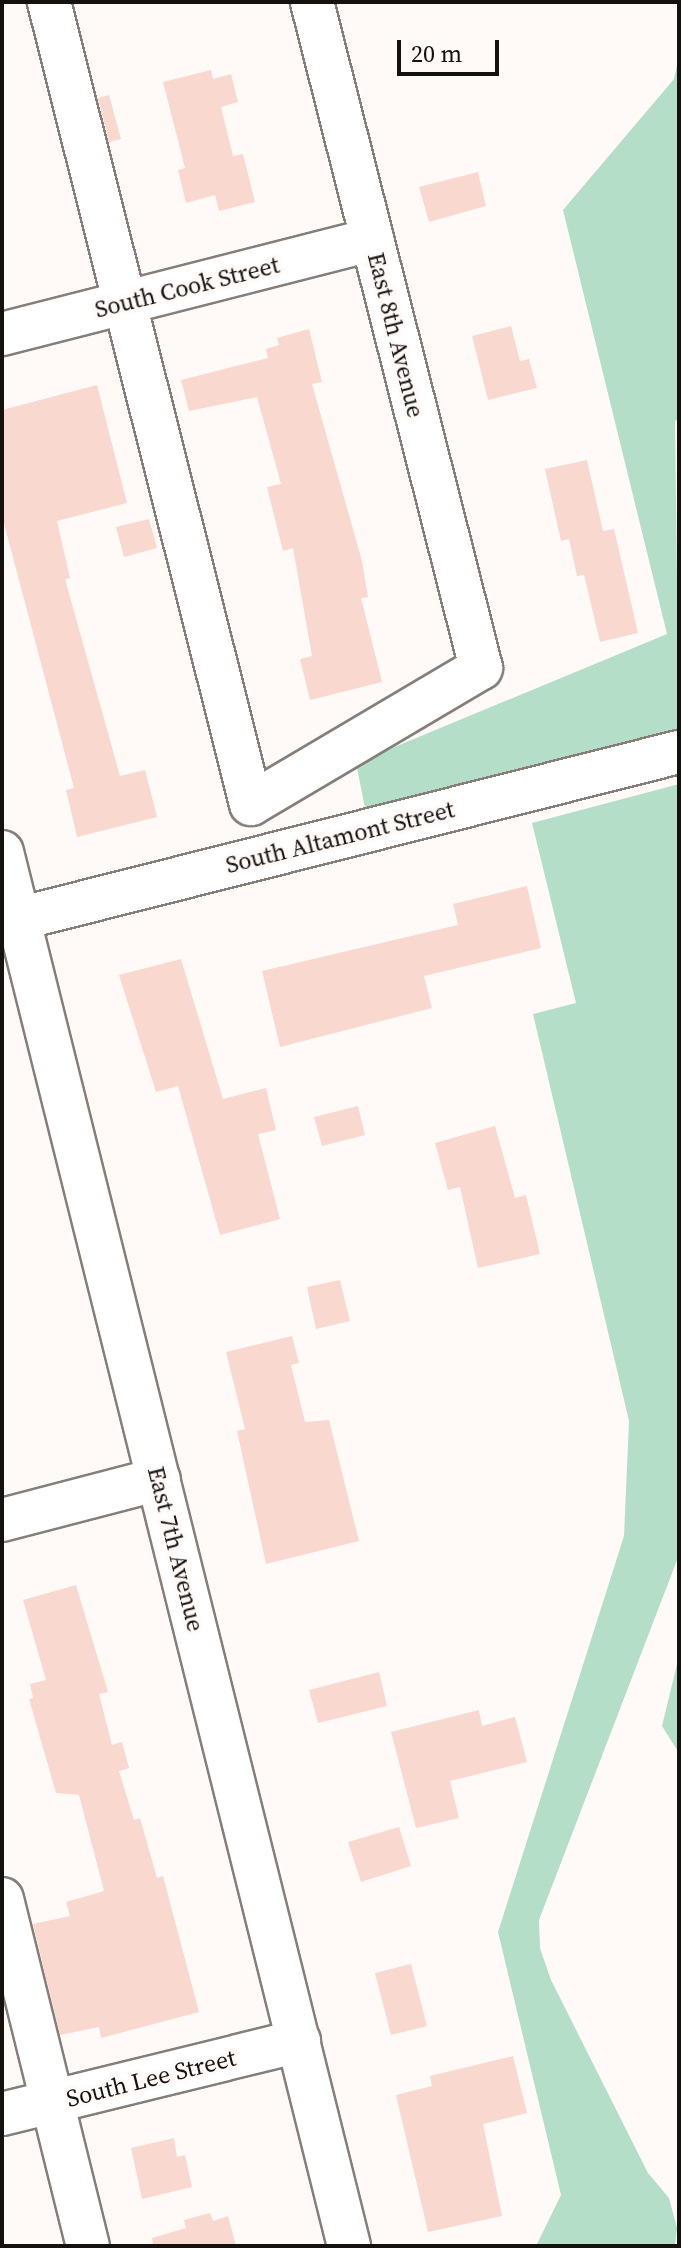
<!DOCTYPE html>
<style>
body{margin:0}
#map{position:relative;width:681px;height:2248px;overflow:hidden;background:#fffaf7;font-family:"Source Serif 4",serif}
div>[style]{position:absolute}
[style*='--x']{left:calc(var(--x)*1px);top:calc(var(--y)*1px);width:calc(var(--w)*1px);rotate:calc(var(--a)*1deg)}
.green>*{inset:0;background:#b4dec7}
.building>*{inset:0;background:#f9d8cf}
.roads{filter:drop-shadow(2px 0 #857e79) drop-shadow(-2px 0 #857e79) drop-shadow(0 2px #857e79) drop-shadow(0 -2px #857e79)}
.minor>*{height:42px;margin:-21px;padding:0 21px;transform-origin:21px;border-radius:21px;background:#fff}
span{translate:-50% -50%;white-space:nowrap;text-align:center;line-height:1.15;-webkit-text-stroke:7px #fffaf7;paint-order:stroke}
.street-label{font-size:24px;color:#14110f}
.frame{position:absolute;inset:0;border:4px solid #14110f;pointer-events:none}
.scale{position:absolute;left:397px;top:40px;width:102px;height:36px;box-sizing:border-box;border:4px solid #14110f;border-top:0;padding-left:10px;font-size:24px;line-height:28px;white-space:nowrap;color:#14110f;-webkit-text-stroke:6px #fffaf7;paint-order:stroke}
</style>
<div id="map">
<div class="green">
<i style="clip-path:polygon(679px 55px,679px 417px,675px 422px,679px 735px,365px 808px,356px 763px,667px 634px,563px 210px,674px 79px)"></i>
<i style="clip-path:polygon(679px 784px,679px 1555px,539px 1920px,540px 1948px,551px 1980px,648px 2173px,669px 2198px,677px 2228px,675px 2246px,536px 2246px,561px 2195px,498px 1932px,624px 1536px,629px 1421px,533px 1014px,576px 1003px,532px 823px)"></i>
<i style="clip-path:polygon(679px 1656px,679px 1753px,662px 1726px)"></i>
</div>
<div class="building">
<i style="clip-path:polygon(211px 70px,213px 79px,231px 74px,238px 102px,221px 107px,233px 156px,243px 154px,255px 202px,219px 211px,215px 195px,186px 203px,178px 170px,185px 168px,163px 82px)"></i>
<i style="clip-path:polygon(109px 95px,121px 139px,109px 142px,98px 98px)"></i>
<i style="clip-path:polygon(478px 172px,486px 206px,429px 222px,419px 187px)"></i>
<i style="clip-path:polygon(511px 326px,520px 361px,529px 359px,537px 388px,488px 400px,472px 336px)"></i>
<i style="clip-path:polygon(309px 329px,322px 382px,312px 384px,362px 561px,368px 597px,361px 598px,382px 682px,310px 700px,300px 659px,312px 656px,293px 548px,283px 551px,267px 487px,281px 484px,257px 397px,189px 411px,181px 380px,268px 358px,266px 349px,279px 345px,277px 338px)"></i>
<i style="clip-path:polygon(97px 385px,127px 503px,57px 521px,70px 578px,65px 579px,120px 776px,145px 770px,157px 817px,77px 837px,66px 790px,74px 788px,2px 516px,2px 410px)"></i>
<i style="clip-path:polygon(587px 460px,603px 531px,614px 529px,638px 633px,600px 642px,584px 575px,577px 576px,569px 539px,561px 541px,545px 469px)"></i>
<i style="clip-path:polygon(149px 519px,157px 548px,124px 557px,116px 527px)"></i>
<i style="clip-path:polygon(527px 886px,541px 948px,424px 976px,432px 1008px,280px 1047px,262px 971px,458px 925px,453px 904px)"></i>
<i style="clip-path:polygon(181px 959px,223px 1099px,266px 1088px,276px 1130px,258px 1134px,280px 1219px,220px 1235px,178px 1086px,156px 1092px,119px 975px)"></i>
<i style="clip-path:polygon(358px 1106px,365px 1135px,322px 1146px,314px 1117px)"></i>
<i style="clip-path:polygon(495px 1126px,515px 1198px,526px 1195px,540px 1254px,478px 1268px,460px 1187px,448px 1190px,435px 1143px)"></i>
<i style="clip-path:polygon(340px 1280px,350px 1321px,316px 1329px,307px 1287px)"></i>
<i style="clip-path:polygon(292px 1336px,299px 1363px,291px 1365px,305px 1422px,329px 1420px,359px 1541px,266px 1564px,237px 1431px,245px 1429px,226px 1352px)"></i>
<i style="clip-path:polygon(76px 1585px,108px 1692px,99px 1694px,112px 1745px,122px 1742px,129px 1768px,119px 1771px,134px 1820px,140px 1818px,157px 1878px,163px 1876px,199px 2012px,101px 2038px,99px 2027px,60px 2035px,33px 1924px,70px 1916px,66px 1902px,104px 1891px,79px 1795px,56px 1793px,29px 1699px,33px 1698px,30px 1684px,46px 1680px,23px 1600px)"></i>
<i style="clip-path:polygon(379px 1672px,387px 1706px,318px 1723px,309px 1690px)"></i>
<i style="clip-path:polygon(479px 1710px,482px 1726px,515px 1717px,527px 1762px,450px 1781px,459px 1818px,416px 1828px,391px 1732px)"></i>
<i style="clip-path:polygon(399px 1827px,411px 1866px,361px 1882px,348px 1842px)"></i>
<i style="clip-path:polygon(411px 1964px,427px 2026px,391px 2035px,375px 1973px)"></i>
<i style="clip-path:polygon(513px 2056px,527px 2113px,483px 2124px,502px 2216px,428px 2232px,396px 2095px,432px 2086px,430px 2076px)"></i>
<i style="clip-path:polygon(174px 2138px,177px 2157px,185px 2155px,192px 2187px,142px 2199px,131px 2148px)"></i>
<i style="clip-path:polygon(210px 2213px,213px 2221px,228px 2216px,236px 2246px,153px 2246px,152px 2238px,186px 2228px,184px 2220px)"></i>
</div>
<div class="roads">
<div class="minor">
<i style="--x:49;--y:2;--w:827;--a:75.86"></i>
<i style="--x:251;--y:804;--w:267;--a:-30.6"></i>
<i style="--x:481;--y:668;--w:687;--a:-104.24"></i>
<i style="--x:2;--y:334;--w:382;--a:-14.3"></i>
<i style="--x:2;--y:852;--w:1437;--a:76.02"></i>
<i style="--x:2;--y:923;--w:698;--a:-14.18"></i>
<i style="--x:2;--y:1520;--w:162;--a:-14.6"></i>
<i style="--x:2;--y:1899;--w:357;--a:76.1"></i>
<i style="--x:2;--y:2114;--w:306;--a:-13.8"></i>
</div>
</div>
<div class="street-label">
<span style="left:187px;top:287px;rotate:-14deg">South Cook Street</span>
<span style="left:396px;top:335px;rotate:76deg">East 8th Avenue</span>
<span style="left:340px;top:837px;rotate:-14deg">South Altamont Street</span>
<span style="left:176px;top:1549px;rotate:76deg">East 7th Avenue</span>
<span style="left:151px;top:2078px;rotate:-14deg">South Lee Street</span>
</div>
<div class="frame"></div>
<div class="scale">20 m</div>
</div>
